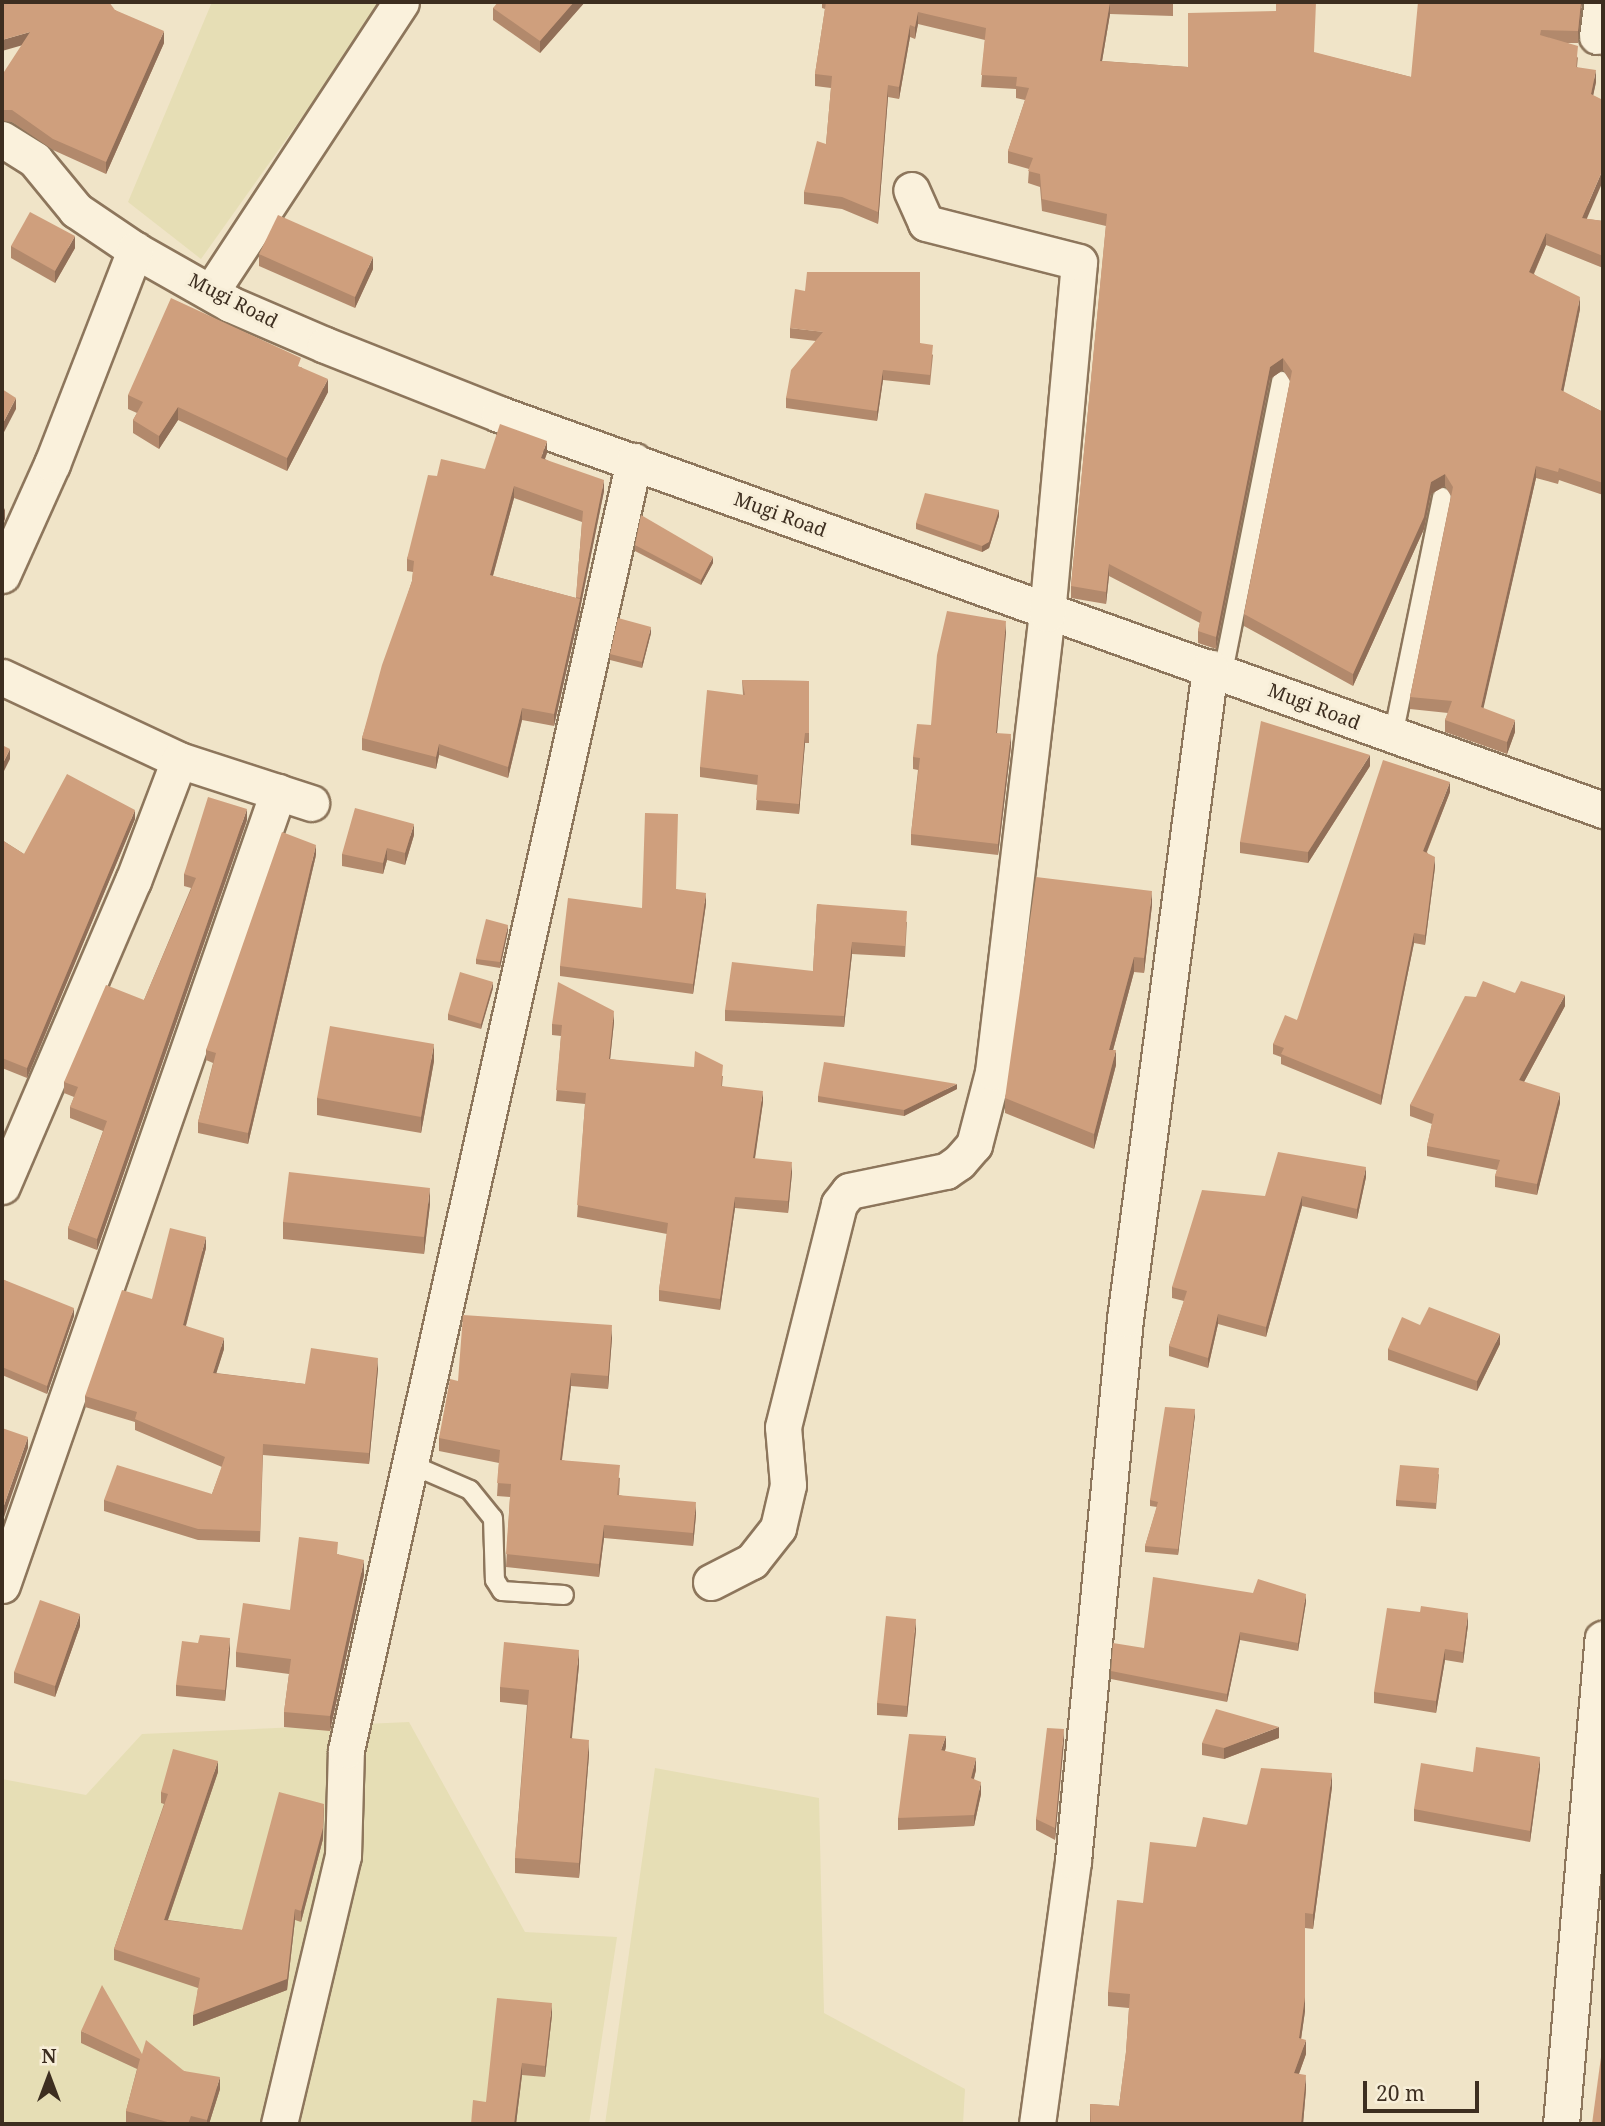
<!DOCTYPE html>
<style>
body{margin:0}
#map{position:relative;width:1605px;height:2126px;overflow:hidden;background:#f0e4c8;font-family:"Noto Serif",serif}
div>[style]{position:absolute}
[style*='--x']{left:calc(var(--x)*1px);top:calc(var(--y)*1px);width:calc(var(--w)*1px);rotate:calc(var(--a)*1deg)}
.farmland>*{inset:0;background:#e6deb5}
.roads{filter:drop-shadow(2px 0 #8d765c) drop-shadow(-2px 0 #8d765c) drop-shadow(0 2px #8d765c) drop-shadow(0 -2px #8d765c)}
.lane>*{height:18px;margin:-9px;padding:0 9px;transform-origin:9px;border-radius:9px;background:#faf1dc}
.street>*{height:35px;margin:-17.5px;padding:0 17.5px;transform-origin:17.5px;border-radius:17.5px;background:#faf1dc}
.wall>*{inset:0;background:#b2896c}
.shaded-wall>*{inset:0;background:#916f58}
.building>*{inset:0;background:#cf9f7d}
span{translate:-50% -50%;white-space:nowrap;text-align:center;line-height:1.15;-webkit-text-stroke:6px #f7eed8;paint-order:stroke}
.street-label{font-size:19px;color:#3d2e20}
.frame{position:absolute;inset:0;border:4px solid #3d2e20;pointer-events:none}
.north{position:absolute;left:14px;top:2042px;width:70px;height:70px;-webkit-text-stroke:5px #f7eed8;paint-order:stroke;rotate:0deg;font-size:19px;font-weight:700;line-height:28px;text-align:center;color:#3d2e20}
.north::after{content:'';display:block;margin:auto;width:24px;height:32px;background:#3d2e20;clip-path:polygon(50% 0,100% 100%,50% 72%,0 100%)}
.scale{position:absolute;left:1363px;top:2081px;width:116px;height:32px;box-sizing:border-box;border:4px solid #3d2e20;border-top:0;padding-left:9px;font-size:21px;line-height:24px;white-space:nowrap;color:#3d2e20;-webkit-text-stroke:5px #f7eed8;paint-order:stroke}
</style>
<div id="map">
<div class="farmland">
<i style="clip-path:polygon(212px 2px,384px 2px,201px 259px,128px 202px)"></i>
<i style="clip-path:polygon(409px 1722px,525px 1932px,617px 1937px,589px 2124px,2px 2124px,2px 1779px,86px 1795px,142px 1734px)"></i>
<i style="clip-path:polygon(655px 1768px,819px 1798px,824px 2013px,965px 2089px,963px 2124px,605px 2124px)"></i>
</div>
<div class="roads">
<div class="lane">
<i style="--x:1223;--y:672;--w:297;--a:-78.7"></i>
<i style="--x:1393;--y:736;--w:244;--a:-78.4"></i>
<i style="--x:410;--y:1464;--w:65;--a:23.4"></i>
<i style="--x:470;--y:1490;--w:36;--a:51"></i>
<i style="--x:493;--y:1518;--w:62;--a:88.2"></i>
<i style="--x:495;--y:1580;--w:13;--a:58"></i>
<i style="--x:502;--y:1591;--w:62;--a:3.7"></i>
</div>
<div class="street">
<i style="--x:1597;--y:36;--w:34;--a:-82"></i>
<i style="--x:2;--y:139;--w:39;--a:32"></i>
<i style="--x:35;--y:160;--w:65;--a:50.6"></i>
<i style="--x:76;--y:210;--w:71;--a:34.1"></i>
<i style="--x:135;--y:250;--w:109;--a:29.6"></i>
<i style="--x:230;--y:304;--w:103;--a:23.3"></i>
<i style="--x:325;--y:345;--w:187;--a:21.6"></i>
<i style="--x:499;--y:414;--w:1173;--a:19.73"></i>
<i style="--x:212;--y:290;--w:344;--a:-56.7"></i>
<i style="--x:2;--y:575;--w:122;--a:-65.8"></i>
<i style="--x:52;--y:464;--w:230;--a:-68.8"></i>
<i style="--x:2;--y:677;--w:195;--a:25.1"></i>
<i style="--x:179;--y:760;--w:139;--a:18"></i>
<i style="--x:2;--y:1186;--w:332;--a:-66.8"></i>
<i style="--x:133;--y:881;--w:129;--a:-69.2"></i>
<i style="--x:711;--y:1582;--w:46;--a:-27.1"></i>
<i style="--x:752;--y:1561;--w:42;--a:-51.8"></i>
<i style="--x:778;--y:1528;--w:44;--a:-76.9"></i>
<i style="--x:788;--y:1485;--w:58;--a:-94.9"></i>
<i style="--x:783;--y:1427;--w:230;--a:-75.9"></i>
<i style="--x:839;--y:1204;--w:16;--a:-52"></i>
<i style="--x:849;--y:1191;--w:99;--a:-11.7"></i>
<i style="--x:946;--y:1171;--w:16;--a:-35"></i>
<i style="--x:959;--y:1162;--w:23;--a:-49"></i>
<i style="--x:974;--y:1145;--w:75;--a:-75.4"></i>
<i style="--x:993;--y:1072;--w:461;--a:-83.3"></i>
<i style="--x:1047;--y:614;--w:353;--a:-84.8"></i>
<i style="--x:1079;--y:262;--w:158;--a:-165.7"></i>
<i style="--x:926;--y:223;--w:36;--a:-114"></i>
<i style="--x:2;--y:1585;--w:840;--a:-70.81"></i>
<i style="--x:279;--y:2124;--w:276;--a:-76.6"></i>
<i style="--x:343;--y:1856;--w:106;--a:-88.4"></i>
<i style="--x:346;--y:1750;--w:1321;--a:-77.41"></i>
<i style="--x:1037;--y:2124;--w:265;--a:-82.2"></i>
<i style="--x:1073;--y:1861;--w:544;--a:-84.52"></i>
<i style="--x:1125;--y:1319;--w:657;--a:-82.56"></i>
<i style="--x:1561;--y:2124;--w:487;--a:-85.1"></i>
</div>
</div>
<div class="wall">
<i style="clip-path:polygon(585px 2px,540px 53px,493px 20px,493px 8px)"></i>
<i style="clip-path:polygon(822px 2px,1173px 2px,1173px 16px,1110px 14px,1102px 61px,1188px 67px,1315px 53px,1411px 77px,1582px 2px,1578px 43px,1568px 43px,1578px 58px,1577px 67px,1596px 82px,1593px 95px,1587px 219px,1603px 221px,1603px 268px,1546px 245px,1534px 274px,1580px 309px,1563px 392px,1603px 412px,1603px 495px,1559px 480px,1558px 484px,1536px 478px,1483px 708px,1515px 732px,1507px 754px,1445px 732px,1445px 720px,1448px 713px,1410px 709px,1410px 697px,1451px 496px,1445px 486px,1431px 494px,1424px 529px,1353px 686px,1244px 626px,1244px 614px,1290px 381px,1283px 370px,1270px 379px,1216px 649px,1198px 643px,1198px 631px,1200px 623px,1109px 576px,1106px 604px,1071px 598px,1071px 586px,1106px 226px,1042px 211px,1040px 187px,1028px 183px,1029px 169px,1008px 163px,1008px 151px,1025px 100px,1016px 98px,1016px 89px,981px 87px,985px 40px,918px 24px,915px 39px,910px 37px,899px 99px,888px 97px,878px 224px,842px 209px,804px 204px,804px 192px,826px 144px,831px 88px,815px 86px,815px 74px,825px 9px,822px 8px)"></i>
<i style="clip-path:polygon(115px 10px,164px 43px,106px 174px,53px 150px,12px 122px,2px 121px,2px 75px)"></i>
<i style="clip-path:polygon(11px 246px,75px 248px,55px 283px,11px 258px)"></i>
<i style="clip-path:polygon(259px 254px,373px 269px,355px 308px,259px 266px)"></i>
<i style="clip-path:polygon(790px 328px,920px 343px,933px 355px,930px 385px,883px 380px,877px 421px,786px 408px,786px 398px,816px 341px,790px 338px)"></i>
<i style="clip-path:polygon(301px 367px,328px 392px,287px 471px,178px 420px,159px 449px,133px 433px,133px 420px,137px 413px,128px 409px,128px 395px)"></i>
<i style="clip-path:polygon(evenodd,547px 453px,545px 459px,604px 491px,580px 609px,554px 726px,522px 720px,508px 778px,439px 755px,436px 769px,362px 750px,362px 738px,412px 581px,413px 572px,407px 571px,407px 559px,437px 476px,485px 469px,547px 453px,514px 498px,582px 522px,576px 598px,493px 576px,514px 498px)"></i>
<i style="clip-path:polygon(999px 516px,989px 548px,982px 552px,916px 529px,916px 523px)"></i>
<i style="clip-path:polygon(635px 545px,713px 563px,701px 585px,635px 551px)"></i>
<i style="clip-path:polygon(1006px 632px,997px 733px,1011px 746px,998px 855px,911px 845px,911px 834px,918px 770px,913px 769px,913px 757px,931px 725px)"></i>
<i style="clip-path:polygon(651px 633px,642px 668px,610px 660px,610px 654px)"></i>
<i style="clip-path:polygon(742px 680px,809px 681px,809px 743px,805px 743px,799px 814px,756px 810px,758px 785px,700px 777px,700px 767px,743px 695px)"></i>
<i style="clip-path:polygon(1370px 766px,1308px 863px,1240px 853px,1240px 842px)"></i>
<i style="clip-path:polygon(1450px 792px,1427px 852px,1435px 867px,1425px 945px,1414px 943px,1381px 1105px,1281px 1064px,1281px 1057px,1273px 1054px,1273px 1044px,1297px 1020px)"></i>
<i style="clip-path:polygon(135px 819px,27px 1078px,2px 1068px,2px 840px,24px 854px)"></i>
<i style="clip-path:polygon(247px 820px,97px 1250px,68px 1239px,68px 1228px,103px 1131px,70px 1118px,70px 1107px,74px 1097px,64px 1093px,64px 1082px,144px 1000px,191px 888px,184px 886px,184px 874px)"></i>
<i style="clip-path:polygon(414px 835px,405px 865px,387px 860px,383px 874px,342px 866px,342px 854px)"></i>
<i style="clip-path:polygon(316px 855px,248px 1144px,198px 1133px,198px 1122px,213px 1063px,206px 1060px,206px 1050px)"></i>
<i style="clip-path:polygon(676px 889px,706px 904px,693px 994px,560px 976px,560px 966px,642px 908px)"></i>
<i style="clip-path:polygon(817px 904px,907px 922px,905px 957px,852px 954px,844px 1027px,725px 1021px,725px 1010px,813px 971px)"></i>
<i style="clip-path:polygon(1152px 905px,1144px 973px,1134px 972px,1113px 1050px,1116px 1065px,1094px 1149px,1005px 1113px,1005px 1098px)"></i>
<i style="clip-path:polygon(508px 931px,500px 968px,476px 964px,476px 959px)"></i>
<i style="clip-path:polygon(493px 988px,481px 1029px,448px 1020px,448px 1014px)"></i>
<i style="clip-path:polygon(1515px 993px,1565px 1006px,1524px 1082px,1560px 1103px,1537px 1195px,1495px 1187px,1495px 1176px,1497px 1170px,1427px 1156px,1427px 1146px,1432px 1124px,1410px 1116px,1410px 1105px,1476px 997px)"></i>
<i style="clip-path:polygon(614px 1022px,610px 1059px,723px 1076px,722px 1086px,763px 1102px,755px 1159px,792px 1173px,788px 1213px,735px 1208px,720px 1310px,659px 1301px,659px 1290px,667px 1234px,577px 1217px,585px 1104px,556px 1101px,561px 1036px,552px 1035px,552px 1024px)"></i>
<i style="clip-path:polygon(434px 1061px,421px 1133px,317px 1115px,317px 1098px)"></i>
<i style="clip-path:polygon(957px 1089px,904px 1116px,818px 1102px,818px 1096px)"></i>
<i style="clip-path:polygon(1366px 1177px,1357px 1219px,1302px 1206px,1266px 1337px,1218px 1324px,1208px 1368px,1169px 1356px,1169px 1346px,1184px 1301px,1172px 1298px,1172px 1287px,1265px 1196px)"></i>
<i style="clip-path:polygon(430px 1204px,424px 1254px,283px 1239px,283px 1222px)"></i>
<i style="clip-path:polygon(206px 1248px,186px 1326px,224px 1349px,216px 1373px,305px 1384px,378px 1369px,369px 1464px,263px 1455px,260px 1542px,198px 1540px,104px 1511px,104px 1500px,212px 1494px,222px 1467px,135px 1430px,135px 1422px,85px 1407px,85px 1396px,152px 1299px)"></i>
<i style="clip-path:polygon(2px 1279px,74px 1316px,47px 1394px,2px 1375px)"></i>
<i style="clip-path:polygon(1420px 1325px,1500px 1344px,1477px 1391px,1388px 1360px,1388px 1349px)"></i>
<i style="clip-path:polygon(612px 1338px,608px 1389px,571px 1386px,562px 1460px,620px 1478px,619px 1495px,696px 1515px,693px 1546px,604px 1538px,599px 1577px,506px 1567px,510px 1497px,497px 1496px,499px 1463px,439px 1451px,439px 1438px,458px 1381px)"></i>
<i style="clip-path:polygon(1195px 1415px,1178px 1555px,1145px 1552px,1145px 1546px,1157px 1507px,1150px 1506px,1150px 1500px)"></i>
<i style="clip-path:polygon(1439px 1474px,1436px 1509px,1396px 1506px,1396px 1500px)"></i>
<i style="clip-path:polygon(338px 1554px,364px 1575px,330px 1731px,284px 1727px,284px 1712px,289px 1674px,236px 1667px,236px 1652px,290px 1610px)"></i>
<i style="clip-path:polygon(1306px 1602px,1298px 1651px,1240px 1640px,1227px 1702px,1111px 1679px,1111px 1671px,1144px 1648px)"></i>
<i style="clip-path:polygon(1468px 1625px,1463px 1663px,1445px 1660px,1436px 1713px,1374px 1703px,1374px 1692px)"></i>
<i style="clip-path:polygon(80px 1626px,55px 1697px,14px 1683px,14px 1672px)"></i>
<i style="clip-path:polygon(916px 1630px,907px 1717px,877px 1715px,877px 1703px)"></i>
<i style="clip-path:polygon(230px 1650px,225px 1701px,176px 1696px,176px 1685px)"></i>
<i style="clip-path:polygon(579px 1665px,572px 1738px,589px 1755px,579px 1878px,515px 1873px,515px 1858px,527px 1705px,500px 1702px,500px 1687px)"></i>
<i style="clip-path:polygon(1279px 1738px,1224px 1759px,1202px 1755px,1202px 1743px)"></i>
<i style="clip-path:polygon(1064px 1741px,1055px 1840px,1036px 1830px,1036px 1819px)"></i>
<i style="clip-path:polygon(946px 1747px,945px 1751px,976px 1770px,974px 1779px,981px 1794px,974px 1826px,898px 1830px,898px 1818px)"></i>
<i style="clip-path:polygon(1540px 1768px,1530px 1842px,1414px 1821px,1414px 1809px,1473px 1772px)"></i>
<i style="clip-path:polygon(218px 1772px,168px 1920px,242px 1930px,323px 1839px,301px 1922px,295px 1920px,287px 1990px,193px 2026px,198px 1988px,114px 1960px,114px 1949px,164px 1804px,161px 1803px,161px 1792px)"></i>
<i style="clip-path:polygon(1332px 1787px,1313px 1929px,1305px 1928px,1305px 2011px,1301px 2039px,1306px 2054px,1299px 2074px,1306px 2089px,1303px 2124px,1090px 2124px,1090px 2104px,1119px 2106px,1126px 2052px,1129px 2008px,1108px 2006px,1108px 1992px,1143px 1903px,1196px 1847px)"></i>
<i style="clip-path:polygon(552px 2015px,545px 2077px,522px 2075px,516px 2124px,486px 2102px)"></i>
<i style="clip-path:polygon(81px 2031px,184px 2071px,220px 2089px,209px 2124px,134px 2124px,126px 2122px,126px 2111px,137px 2069px,81px 2043px)"></i>
</div>
<div class="shaded-wall">
<i style="clip-path:polygon(574px 2px,585px 2px,540px 53px,540px 41px)"></i>
<i style="clip-path:polygon(1110px 2px,1110px 14px,1100px 73px,1100px 61px)"></i>
<i style="clip-path:polygon(1581px 2px,1582px 2px,1578px 43px,1578px 31px)"></i>
<i style="clip-path:polygon(918px 12px,918px 24px,915px 39px,915px 27px)"></i>
<i style="clip-path:polygon(910px 25px,910px 37px,899px 99px,899px 87px)"></i>
<i style="clip-path:polygon(164px 31px,164px 43px,106px 174px,106px 162px)"></i>
<i style="clip-path:polygon(30px 32px,30px 43px,2px 51px,2px 40px)"></i>
<i style="clip-path:polygon(1596px 70px,1596px 82px,1591px 106px,1591px 94px)"></i>
<i style="clip-path:polygon(888px 85px,888px 97px,878px 224px,878px 212px)"></i>
<i style="clip-path:polygon(1603px 169px,1603px 181px,1582px 230px,1582px 218px)"></i>
<i style="clip-path:polygon(1546px 233px,1546px 245px,1529px 284px,1529px 272px)"></i>
<i style="clip-path:polygon(75px 236px,75px 248px,55px 283px,55px 271px)"></i>
<i style="clip-path:polygon(373px 257px,373px 269px,355px 308px,355px 297px)"></i>
<i style="clip-path:polygon(1580px 297px,1580px 309px,1561px 403px,1561px 390px)"></i>
<i style="clip-path:polygon(1283px 358px,1283px 370px,1270px 379px,1216px 649px,1216px 637px,1270px 367px)"></i>
<i style="clip-path:polygon(883px 370px,883px 380px,877px 421px,877px 411px)"></i>
<i style="clip-path:polygon(328px 379px,328px 392px,287px 471px,287px 458px)"></i>
<i style="clip-path:polygon(16px 398px,16px 409px,2px 436px,2px 425px)"></i>
<i style="clip-path:polygon(178px 407px,178px 420px,159px 449px,159px 436px)"></i>
<i style="clip-path:polygon(547px 441px,547px 453px,541px 469px,541px 458px)"></i>
<i style="clip-path:polygon(1536px 466px,1536px 478px,1481px 719px,1481px 707px)"></i>
<i style="clip-path:polygon(1445px 474px,1445px 486px,1431px 494px,1424px 529px,1353px 686px,1353px 674px,1431px 482px)"></i>
<i style="clip-path:polygon(604px 480px,604px 491px,580px 609px,580px 598px)"></i>
<i style="clip-path:polygon(514px 486px,514px 498px,490px 586px,490px 575px)"></i>
<i style="clip-path:polygon(5px 508px,5px 519px,2px 527px,2px 515px)"></i>
<i style="clip-path:polygon(999px 510px,999px 516px,989px 548px,982px 552px,982px 546px)"></i>
<i style="clip-path:polygon(713px 557px,713px 563px,701px 585px,701px 580px)"></i>
<i style="clip-path:polygon(1109px 564px,1109px 576px,1106px 604px,1106px 592px)"></i>
<i style="clip-path:polygon(580px 599px,580px 611px,554px 726px,554px 714px)"></i>
<i style="clip-path:polygon(1006px 621px,1006px 632px,996px 744px,996px 733px)"></i>
<i style="clip-path:polygon(651px 627px,651px 633px,642px 668px,642px 662px)"></i>
<i style="clip-path:polygon(522px 708px,522px 720px,508px 778px,508px 767px)"></i>
<i style="clip-path:polygon(1515px 720px,1515px 732px,1507px 754px,1507px 742px)"></i>
<i style="clip-path:polygon(805px 733px,805px 743px,799px 814px,799px 804px)"></i>
<i style="clip-path:polygon(1011px 734px,1011px 746px,998px 855px,998px 844px)"></i>
<i style="clip-path:polygon(439px 744px,439px 755px,436px 769px,436px 757px)"></i>
<i style="clip-path:polygon(10px 749px,10px 759px,2px 775px,2px 765px)"></i>
<i style="clip-path:polygon(1370px 755px,1370px 766px,1308px 863px,1308px 852px)"></i>
<i style="clip-path:polygon(1450px 782px,1450px 792px,1423px 861px,1423px 851px)"></i>
<i style="clip-path:polygon(247px 809px,247px 820px,97px 1250px,97px 1239px)"></i>
<i style="clip-path:polygon(135px 810px,135px 819px,27px 1078px,27px 1068px)"></i>
<i style="clip-path:polygon(414px 824px,414px 835px,405px 865px,405px 853px)"></i>
<i style="clip-path:polygon(316px 845px,316px 855px,248px 1144px,248px 1133px)"></i>
<i style="clip-path:polygon(387px 848px,387px 860px,383px 874px,383px 863px)"></i>
<i style="clip-path:polygon(1435px 857px,1435px 867px,1425px 945px,1425px 935px)"></i>
<i style="clip-path:polygon(1152px 891px,1152px 905px,1144px 973px,1144px 958px)"></i>
<i style="clip-path:polygon(706px 893px,706px 904px,693px 994px,693px 984px)"></i>
<i style="clip-path:polygon(508px 925px,508px 931px,500px 968px,500px 962px)"></i>
<i style="clip-path:polygon(1414px 933px,1414px 943px,1381px 1105px,1381px 1095px)"></i>
<i style="clip-path:polygon(852px 942px,852px 954px,844px 1027px,844px 1016px)"></i>
<i style="clip-path:polygon(1134px 957px,1134px 972px,1109px 1065px,1109px 1050px)"></i>
<i style="clip-path:polygon(493px 982px,493px 988px,481px 1029px,481px 1024px)"></i>
<i style="clip-path:polygon(1565px 995px,1565px 1006px,1519px 1091px,1519px 1080px)"></i>
<i style="clip-path:polygon(614px 1011px,614px 1022px,609px 1070px,609px 1059px)"></i>
<i style="clip-path:polygon(434px 1044px,434px 1061px,421px 1133px,421px 1117px)"></i>
<i style="clip-path:polygon(1116px 1050px,1116px 1065px,1094px 1149px,1094px 1134px)"></i>
<i style="clip-path:polygon(957px 1084px,957px 1089px,904px 1116px,904px 1110px)"></i>
<i style="clip-path:polygon(763px 1091px,763px 1102px,753px 1170px,753px 1158px)"></i>
<i style="clip-path:polygon(1560px 1093px,1560px 1103px,1537px 1195px,1537px 1184px)"></i>
<i style="clip-path:polygon(792px 1162px,792px 1173px,788px 1213px,788px 1201px)"></i>
<i style="clip-path:polygon(1366px 1167px,1366px 1177px,1357px 1219px,1357px 1209px)"></i>
<i style="clip-path:polygon(430px 1188px,430px 1204px,424px 1254px,424px 1237px)"></i>
<i style="clip-path:polygon(1302px 1196px,1302px 1206px,1266px 1337px,1266px 1327px)"></i>
<i style="clip-path:polygon(735px 1197px,735px 1208px,720px 1310px,720px 1299px)"></i>
<i style="clip-path:polygon(206px 1237px,206px 1248px,183px 1336px,183px 1325px)"></i>
<i style="clip-path:polygon(74px 1308px,74px 1316px,47px 1394px,47px 1386px)"></i>
<i style="clip-path:polygon(1218px 1314px,1218px 1324px,1208px 1368px,1208px 1358px)"></i>
<i style="clip-path:polygon(612px 1325px,612px 1338px,608px 1389px,608px 1376px)"></i>
<i style="clip-path:polygon(1500px 1334px,1500px 1344px,1477px 1391px,1477px 1381px)"></i>
<i style="clip-path:polygon(224px 1338px,224px 1349px,213px 1384px,213px 1373px)"></i>
<i style="clip-path:polygon(378px 1358px,378px 1369px,369px 1464px,369px 1453px)"></i>
<i style="clip-path:polygon(571px 1373px,571px 1386px,560px 1473px,560px 1460px)"></i>
<i style="clip-path:polygon(1195px 1409px,1195px 1415px,1178px 1555px,1178px 1549px)"></i>
<i style="clip-path:polygon(28px 1437px,28px 1448px,2px 1523px,2px 1511px)"></i>
<i style="clip-path:polygon(696px 1502px,696px 1515px,693px 1546px,693px 1533px)"></i>
<i style="clip-path:polygon(604px 1525px,604px 1538px,599px 1577px,599px 1564px)"></i>
<i style="clip-path:polygon(364px 1560px,364px 1575px,330px 1731px,330px 1716px)"></i>
<i style="clip-path:polygon(1306px 1594px,1306px 1602px,1298px 1651px,1298px 1643px)"></i>
<i style="clip-path:polygon(1468px 1613px,1468px 1625px,1463px 1663px,1463px 1652px)"></i>
<i style="clip-path:polygon(80px 1614px,80px 1626px,55px 1697px,55px 1686px)"></i>
<i style="clip-path:polygon(916px 1619px,916px 1630px,907px 1717px,907px 1706px)"></i>
<i style="clip-path:polygon(1240px 1632px,1240px 1640px,1227px 1702px,1227px 1694px)"></i>
<i style="clip-path:polygon(230px 1638px,230px 1650px,225px 1701px,225px 1690px)"></i>
<i style="clip-path:polygon(1445px 1649px,1445px 1660px,1436px 1713px,1436px 1701px)"></i>
<i style="clip-path:polygon(579px 1650px,579px 1665px,570px 1753px,570px 1738px)"></i>
<i style="clip-path:polygon(1279px 1727px,1279px 1738px,1224px 1759px,1224px 1748px)"></i>
<i style="clip-path:polygon(1064px 1729px,1064px 1741px,1055px 1840px,1055px 1828px)"></i>
<i style="clip-path:polygon(946px 1736px,946px 1747px,941px 1761px,941px 1750px)"></i>
<i style="clip-path:polygon(589px 1740px,589px 1755px,579px 1878px,579px 1863px)"></i>
<i style="clip-path:polygon(1540px 1757px,1540px 1768px,1530px 1842px,1530px 1831px)"></i>
<i style="clip-path:polygon(976px 1758px,976px 1770px,971px 1789px,971px 1778px)"></i>
<i style="clip-path:polygon(218px 1761px,218px 1772px,164px 1931px,164px 1920px)"></i>
<i style="clip-path:polygon(1332px 1773px,1332px 1787px,1313px 1929px,1313px 1914px)"></i>
<i style="clip-path:polygon(981px 1782px,981px 1794px,974px 1826px,974px 1815px)"></i>
<i style="clip-path:polygon(324px 1804px,323px 1839px,301px 1922px,301px 1911px)"></i>
<i style="clip-path:polygon(295px 1909px,295px 1920px,287px 1990px,193px 2026px,193px 2015px)"></i>
<i style="clip-path:polygon(1305px 1997px,1305px 2011px,1299px 2053px,1299px 2038px)"></i>
<i style="clip-path:polygon(552px 2003px,552px 2015px,545px 2077px,545px 2066px)"></i>
<i style="clip-path:polygon(1306px 2040px,1306px 2054px,1294px 2087px,1294px 2073px)"></i>
<i style="clip-path:polygon(522px 2063px,522px 2075px,516px 2124px,514px 2124px)"></i>
<i style="clip-path:polygon(1306px 2075px,1306px 2089px,1303px 2124px,1301px 2124px)"></i>
<i style="clip-path:polygon(220px 2077px,220px 2089px,209px 2124px,207px 2124px,207px 2120px)"></i>
</div>
<div class="building">
<i style="clip-path:polygon(2px 2px,109px 2px,115px 10px,164px 31px,106px 162px,53px 139px,12px 110px,2px 110px,2px 75px,30px 32px,2px 40px)"></i>
<i style="clip-path:polygon(498px 2px,574px 2px,540px 41px,493px 8px)"></i>
<i style="clip-path:polygon(826px 2px,1173px 2px,1173px 4px,1110px 2px,1100px 61px,1188px 67px,1188px 13px,1276px 11px,1276px 2px,1316px 2px,1314px 52px,1411px 77px,1418px 2px,1581px 2px,1578px 31px,1541px 30px,1540px 35px,1578px 46px,1576px 67px,1596px 70px,1591px 94px,1603px 100px,1603px 169px,1582px 218px,1603px 221px,1603px 256px,1546px 233px,1529px 272px,1580px 297px,1561px 390px,1603px 412px,1603px 483px,1559px 468px,1558px 472px,1536px 466px,1481px 707px,1515px 720px,1507px 742px,1445px 720px,1452px 701px,1410px 697px,1453px 487px,1445px 474px,1431px 482px,1424px 517px,1353px 674px,1244px 614px,1292px 371px,1283px 358px,1270px 367px,1216px 637px,1198px 631px,1202px 612px,1109px 564px,1106px 592px,1071px 586px,1107px 214px,1042px 199px,1040px 174px,1028px 171px,1033px 158px,1008px 151px,1029px 88px,1016px 86px,1017px 77px,981px 75px,986px 28px,918px 12px,915px 27px,910px 25px,899px 87px,888px 85px,878px 212px,842px 197px,804px 192px,817px 141px,826px 144px,832px 76px,815px 74px)"></i>
<i style="clip-path:polygon(30px 212px,75px 236px,55px 271px,11px 246px)"></i>
<i style="clip-path:polygon(278px 215px,373px 257px,355px 297px,259px 254px)"></i>
<i style="clip-path:polygon(807px 272px,920px 272px,920px 343px,933px 345px,930px 375px,883px 370px,877px 411px,786px 398px,791px 370px,823px 332px,790px 328px,795px 289px,805px 291px)"></i>
<i style="clip-path:polygon(171px 298px,301px 358px,298px 366px,328px 379px,287px 458px,178px 407px,159px 436px,133px 420px,143px 402px,128px 395px)"></i>
<i style="clip-path:polygon(2px 389px,16px 398px,2px 425px)"></i>
<i style="clip-path:polygon(500px 424px,547px 441px,541px 458px,604px 480px,580px 598px,576px 597px,583px 511px,514px 486px,490px 575px,580px 599px,554px 714px,522px 708px,508px 767px,439px 744px,436px 757px,362px 738px,382px 665px,412px 581px,414px 561px,407px 559px,428px 475px,437px 476px,441px 459px,485px 469px)"></i>
<i style="clip-path:polygon(925px 493px,999px 510px,989px 542px,982px 546px,916px 523px)"></i>
<i style="clip-path:polygon(641px 515px,713px 557px,701px 580px,635px 545px)"></i>
<i style="clip-path:polygon(947px 611px,1006px 621px,996px 733px,1011px 734px,998px 844px,911px 834px,920px 758px,913px 757px,917px 724px,931px 725px,937px 655px)"></i>
<i style="clip-path:polygon(618px 618px,651px 627px,642px 662px,610px 654px)"></i>
<i style="clip-path:polygon(742px 680px,809px 681px,809px 733px,805px 733px,799px 804px,756px 800px,758px 775px,700px 767px,707px 690px,745px 695px)"></i>
<i style="clip-path:polygon(1261px 721px,1370px 755px,1308px 852px,1240px 842px)"></i>
<i style="clip-path:polygon(2px 745px,10px 749px,2px 765px)"></i>
<i style="clip-path:polygon(1383px 760px,1450px 782px,1423px 851px,1435px 857px,1425px 935px,1414px 933px,1381px 1095px,1281px 1054px,1284px 1048px,1273px 1044px,1285px 1015px,1297px 1020px)"></i>
<i style="clip-path:polygon(67px 774px,135px 810px,27px 1068px,2px 1058px,2px 840px,24px 854px)"></i>
<i style="clip-path:polygon(208px 797px,247px 809px,97px 1239px,68px 1228px,107px 1121px,70px 1107px,78px 1087px,64px 1082px,106px 985px,144px 1000px,196px 878px,184px 874px)"></i>
<i style="clip-path:polygon(355px 808px,414px 824px,405px 853px,387px 848px,383px 863px,342px 854px)"></i>
<i style="clip-path:polygon(645px 813px,678px 814px,676px 889px,706px 893px,693px 984px,560px 966px,568px 898px,642px 908px)"></i>
<i style="clip-path:polygon(282px 832px,316px 845px,248px 1133px,198px 1122px,216px 1053px,206px 1050px)"></i>
<i style="clip-path:polygon(1036px 877px,1152px 891px,1144px 958px,1134px 957px,1109px 1050px,1116px 1050px,1094px 1134px,1005px 1098px)"></i>
<i style="clip-path:polygon(817px 904px,907px 911px,905px 946px,852px 942px,844px 1016px,725px 1010px,732px 962px,813px 971px)"></i>
<i style="clip-path:polygon(486px 919px,508px 925px,500px 962px,476px 959px)"></i>
<i style="clip-path:polygon(460px 972px,493px 982px,481px 1024px,448px 1014px)"></i>
<i style="clip-path:polygon(1483px 981px,1515px 993px,1521px 981px,1565px 995px,1519px 1080px,1560px 1093px,1537px 1184px,1495px 1176px,1500px 1160px,1427px 1146px,1434px 1114px,1410px 1105px,1465px 996px,1476px 997px)"></i>
<i style="clip-path:polygon(558px 982px,614px 1011px,609px 1059px,694px 1067px,695px 1051px,723px 1065px,721px 1086px,763px 1091px,753px 1158px,792px 1162px,788px 1201px,735px 1197px,720px 1299px,659px 1290px,668px 1223px,577px 1205px,586px 1093px,556px 1090px,562px 1025px,552px 1024px)"></i>
<i style="clip-path:polygon(330px 1026px,434px 1044px,421px 1117px,317px 1098px)"></i>
<i style="clip-path:polygon(824px 1062px,957px 1084px,904px 1110px,818px 1096px)"></i>
<i style="clip-path:polygon(1278px 1152px,1366px 1167px,1357px 1209px,1302px 1196px,1266px 1327px,1218px 1314px,1208px 1358px,1169px 1346px,1187px 1291px,1172px 1287px,1202px 1190px,1265px 1196px)"></i>
<i style="clip-path:polygon(289px 1172px,430px 1188px,424px 1237px,283px 1222px)"></i>
<i style="clip-path:polygon(170px 1228px,206px 1237px,183px 1325px,224px 1338px,213px 1373px,305px 1384px,311px 1348px,378px 1358px,369px 1453px,263px 1444px,260px 1531px,198px 1529px,104px 1500px,117px 1465px,212px 1494px,225px 1457px,135px 1419px,137px 1412px,85px 1396px,122px 1290px,152px 1299px)"></i>
<i style="clip-path:polygon(2px 1279px,74px 1308px,47px 1386px,2px 1367px)"></i>
<i style="clip-path:polygon(1429px 1307px,1500px 1334px,1477px 1381px,1388px 1349px,1402px 1317px,1420px 1325px)"></i>
<i style="clip-path:polygon(463px 1315px,612px 1325px,608px 1376px,571px 1373px,560px 1460px,620px 1465px,617px 1495px,696px 1502px,693px 1533px,604px 1525px,599px 1564px,506px 1554px,511px 1484px,497px 1483px,500px 1450px,439px 1438px,450px 1379px,458px 1381px)"></i>
<i style="clip-path:polygon(1165px 1407px,1195px 1409px,1178px 1549px,1145px 1546px,1158px 1502px,1150px 1500px)"></i>
<i style="clip-path:polygon(2px 1428px,28px 1437px,2px 1511px)"></i>
<i style="clip-path:polygon(1400px 1465px,1439px 1468px,1436px 1503px,1396px 1500px)"></i>
<i style="clip-path:polygon(299px 1537px,338px 1542px,337px 1554px,364px 1560px,330px 1716px,284px 1712px,291px 1659px,236px 1652px,243px 1603px,290px 1610px)"></i>
<i style="clip-path:polygon(1153px 1577px,1253px 1593px,1258px 1579px,1306px 1594px,1298px 1643px,1240px 1632px,1227px 1694px,1111px 1671px,1113px 1643px,1144px 1648px)"></i>
<i style="clip-path:polygon(40px 1600px,80px 1614px,55px 1686px,14px 1672px)"></i>
<i style="clip-path:polygon(1421px 1606px,1468px 1613px,1463px 1652px,1445px 1649px,1436px 1701px,1374px 1692px,1387px 1608px,1420px 1612px)"></i>
<i style="clip-path:polygon(886px 1616px,916px 1619px,907px 1706px,877px 1703px)"></i>
<i style="clip-path:polygon(200px 1635px,230px 1638px,225px 1690px,176px 1685px,182px 1641px,198px 1643px)"></i>
<i style="clip-path:polygon(504px 1642px,579px 1650px,570px 1738px,589px 1740px,579px 1863px,515px 1858px,529px 1690px,500px 1687px)"></i>
<i style="clip-path:polygon(1216px 1709px,1279px 1727px,1224px 1748px,1202px 1743px)"></i>
<i style="clip-path:polygon(1047px 1728px,1064px 1729px,1055px 1828px,1036px 1819px)"></i>
<i style="clip-path:polygon(909px 1734px,946px 1736px,941px 1750px,976px 1758px,971px 1778px,981px 1782px,974px 1815px,898px 1818px)"></i>
<i style="clip-path:polygon(1476px 1747px,1540px 1757px,1530px 1831px,1414px 1809px,1421px 1763px,1473px 1772px)"></i>
<i style="clip-path:polygon(173px 1749px,218px 1761px,164px 1920px,242px 1930px,279px 1792px,324px 1804px,323px 1828px,301px 1911px,295px 1909px,287px 1979px,193px 2015px,200px 1978px,114px 1949px,168px 1794px,161px 1792px)"></i>
<i style="clip-path:polygon(1261px 1768px,1332px 1773px,1313px 1914px,1305px 1913px,1305px 1997px,1299px 2038px,1306px 2040px,1294px 2073px,1306px 2075px,1301px 2124px,1091px 2124px,1090px 2104px,1119px 2106px,1126px 2052px,1130px 1994px,1108px 1992px,1117px 1900px,1143px 1903px,1150px 1842px,1196px 1847px,1203px 1817px,1247px 1825px)"></i>
<i style="clip-path:polygon(102px 1985px,142px 2054px,146px 2040px,184px 2071px,220px 2077px,207px 2120px,191px 2116px,188px 2124px,175px 2124px,126px 2111px,140px 2059px,81px 2031px)"></i>
<i style="clip-path:polygon(497px 1998px,552px 2003px,545px 2066px,522px 2063px,514px 2124px,471px 2124px,473px 2100px,486px 2102px)"></i>
<i style="clip-path:polygon(1603px 2042px,1603px 2124px,1592px 2124px)"></i>
</div>
<div class="street-label">
<span style="left:233px;top:301px;rotate:27deg">Mugi Road</span>
<span style="left:780px;top:515px;rotate:20deg">Mugi Road</span>
<span style="left:1314px;top:707px;rotate:21deg">Mugi Road</span>
</div>
<div class="frame"></div>
<div class="north">N</div>
<div class="scale">20 m</div>
</div>
